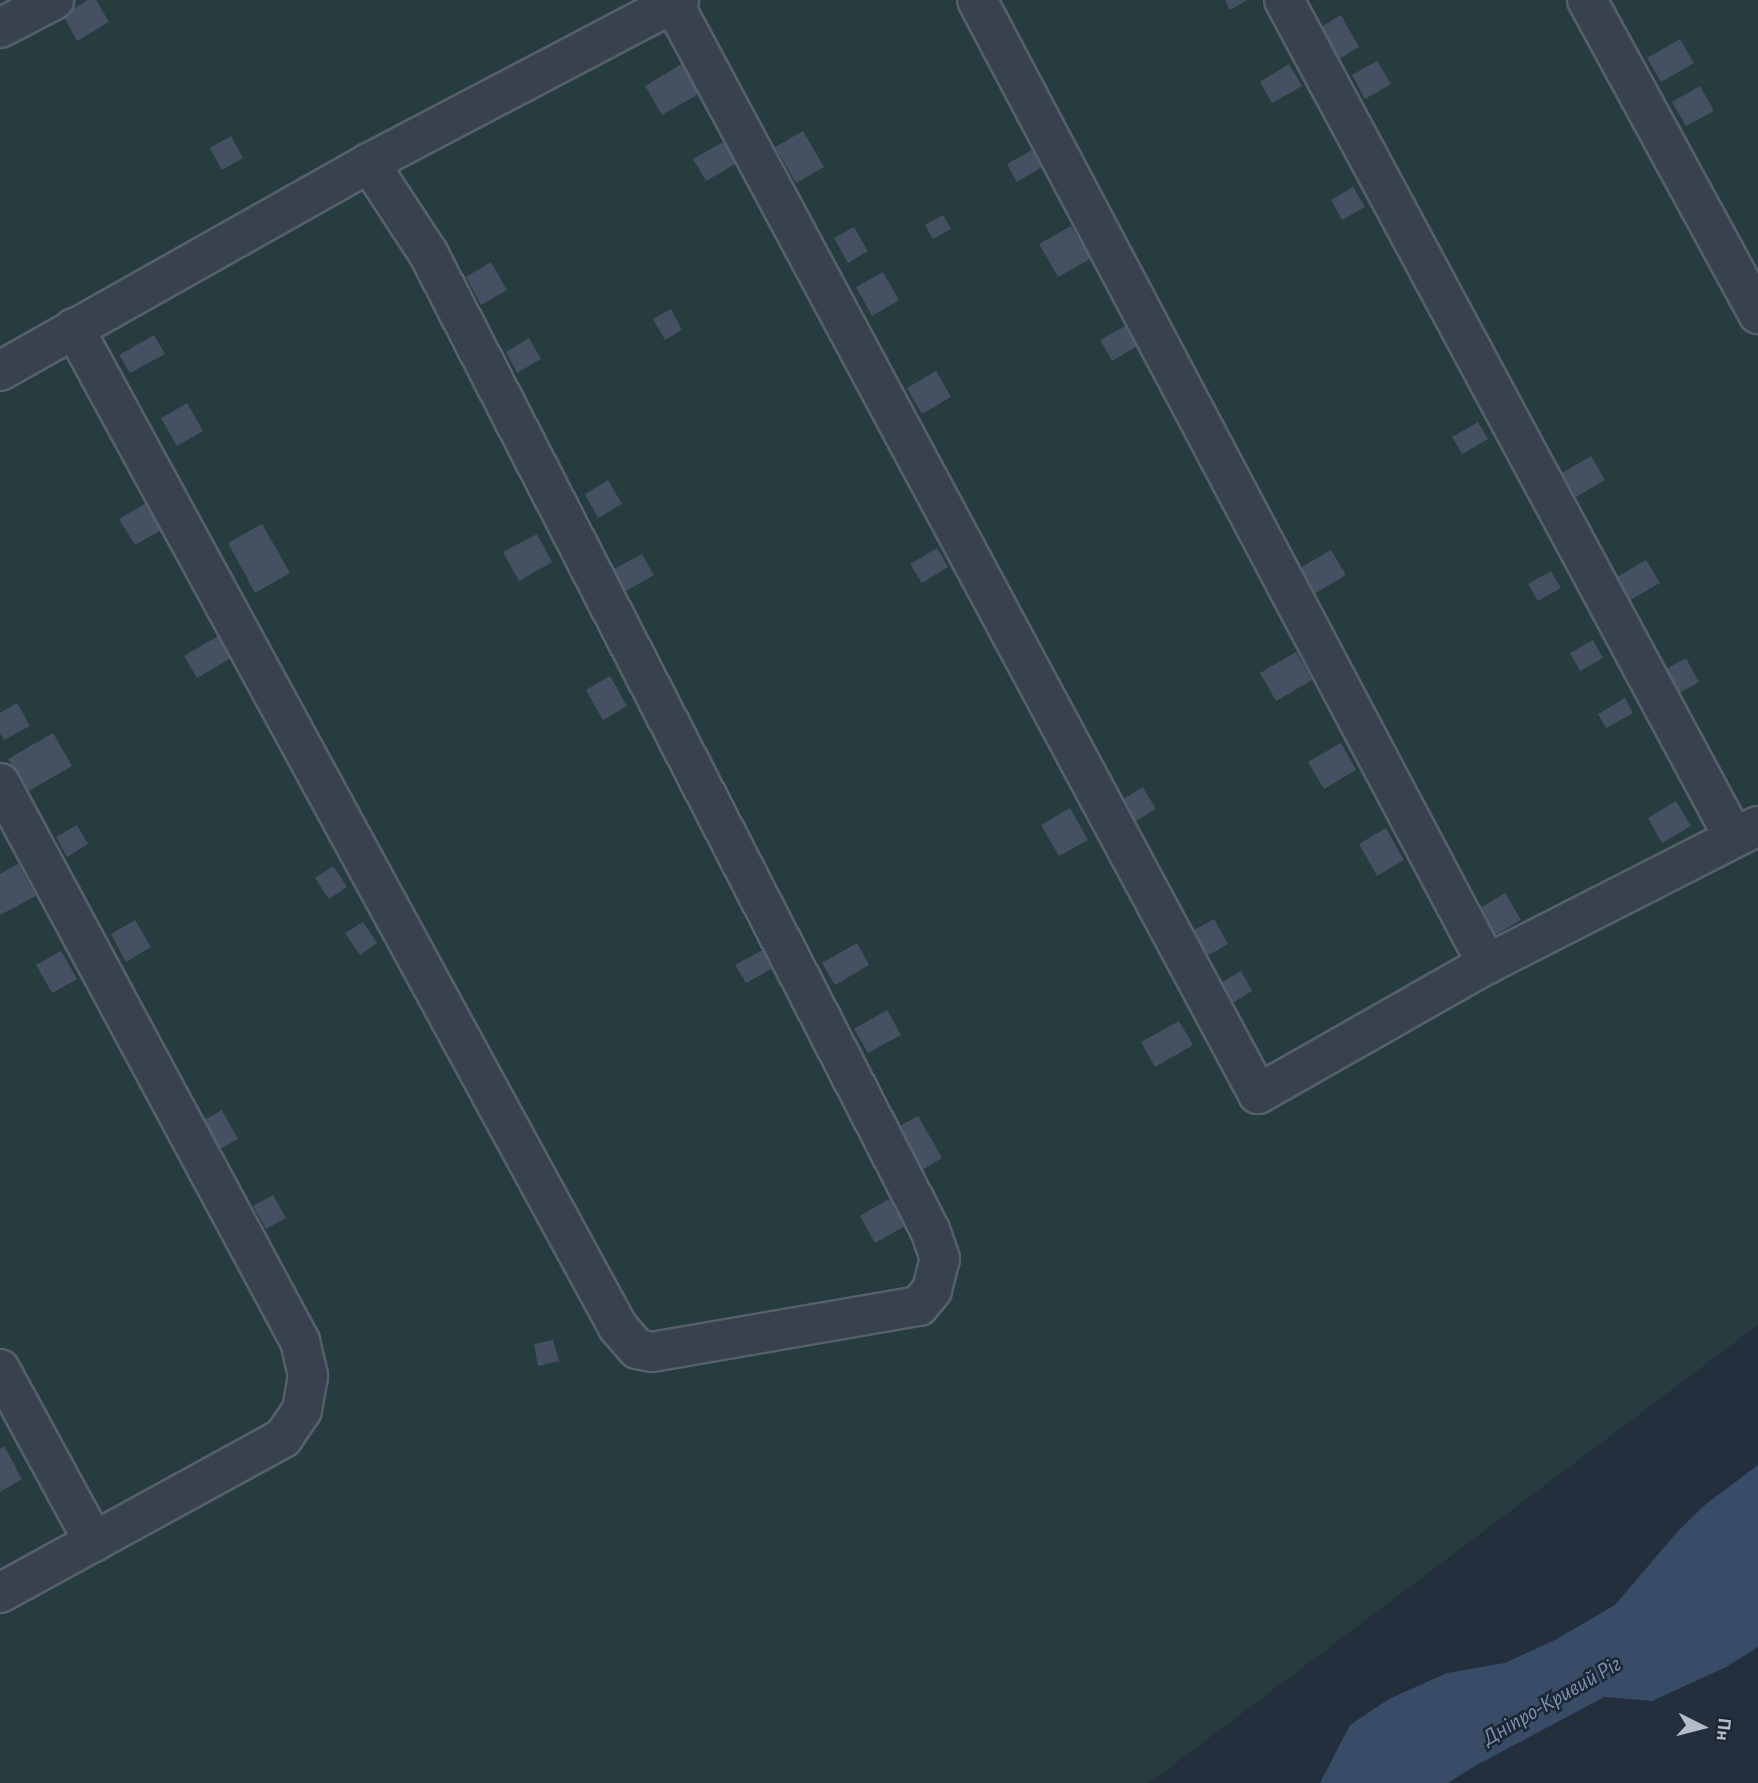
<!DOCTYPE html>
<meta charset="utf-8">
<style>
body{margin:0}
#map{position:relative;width:1758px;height:1783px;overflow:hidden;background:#242f3e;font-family:"Alegreya Sans",sans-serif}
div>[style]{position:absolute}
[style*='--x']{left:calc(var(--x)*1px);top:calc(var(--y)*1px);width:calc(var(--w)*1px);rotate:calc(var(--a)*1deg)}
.green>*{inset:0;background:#263c3f}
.water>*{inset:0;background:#394c67}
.canal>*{height:35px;margin:-17.5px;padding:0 17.5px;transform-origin:17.5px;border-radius:17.5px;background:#394c67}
.building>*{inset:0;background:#455162}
.roads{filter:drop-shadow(2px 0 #565f6c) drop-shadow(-2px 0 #565f6c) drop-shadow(0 2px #565f6c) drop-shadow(0 -2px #565f6c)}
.minor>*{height:38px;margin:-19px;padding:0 19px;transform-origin:19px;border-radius:19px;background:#38414e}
span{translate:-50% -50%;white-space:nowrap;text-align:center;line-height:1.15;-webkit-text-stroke:5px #1d2633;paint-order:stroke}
.water-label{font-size:23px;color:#7c92b1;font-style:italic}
.north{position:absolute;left:1667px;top:1692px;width:70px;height:70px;-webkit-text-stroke:5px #1d2633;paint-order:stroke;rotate:96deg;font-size:19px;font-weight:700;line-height:28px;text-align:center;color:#b4bcc9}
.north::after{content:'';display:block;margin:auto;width:24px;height:32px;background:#b4bcc9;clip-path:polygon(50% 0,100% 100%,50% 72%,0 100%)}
</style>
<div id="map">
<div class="green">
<i style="clip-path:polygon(0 0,1758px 0,1758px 1325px,1149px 1783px,0 1783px)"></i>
</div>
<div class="water">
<i style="clip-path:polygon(1758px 1465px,1758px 1647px,1726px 1667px,1652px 1701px,1573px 1694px,1522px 1721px,1492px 1755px,1448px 1783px,1320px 1783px,1350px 1725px,1389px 1699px,1447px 1673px,1505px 1663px,1555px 1640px,1615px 1605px,1678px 1531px,1706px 1504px)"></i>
</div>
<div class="canal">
<i style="--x:1404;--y:1783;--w:234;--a:-28"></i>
</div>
<div class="building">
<i style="clip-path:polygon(88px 0,96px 0,109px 22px,77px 41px,63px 15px)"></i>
<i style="clip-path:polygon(1225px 0,1247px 0,1230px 10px)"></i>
<i style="clip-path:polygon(1341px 15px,1359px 47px,1339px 59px,1321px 27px)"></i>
<i style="clip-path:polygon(1680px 39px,1694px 63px,1661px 82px,1647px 58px)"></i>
<i style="clip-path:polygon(1377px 61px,1391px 84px,1365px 99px,1352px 75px)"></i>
<i style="clip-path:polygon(685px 62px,702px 92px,662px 115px,645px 86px)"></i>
<i style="clip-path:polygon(1289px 64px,1302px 86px,1272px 103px,1260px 82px)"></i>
<i style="clip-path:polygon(1700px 86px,1714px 111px,1686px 126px,1672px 102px)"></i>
<i style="clip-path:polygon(803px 131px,824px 167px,796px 183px,775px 147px)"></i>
<i style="clip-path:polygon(231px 136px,243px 158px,222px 170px,210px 148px)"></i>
<i style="clip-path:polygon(725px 141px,737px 163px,706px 181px,693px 159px)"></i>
<i style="clip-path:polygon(1032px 150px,1042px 167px,1017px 182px,1007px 164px)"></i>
<i style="clip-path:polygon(1353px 187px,1365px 207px,1342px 220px,1331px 200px)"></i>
<i style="clip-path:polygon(943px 215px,951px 229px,933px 239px,925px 225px)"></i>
<i style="clip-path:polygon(1071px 226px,1090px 259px,1058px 277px,1039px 244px)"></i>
<i style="clip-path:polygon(854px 227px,868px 251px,848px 263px,834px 238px)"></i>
<i style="clip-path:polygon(491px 262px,507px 290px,481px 305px,466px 277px)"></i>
<i style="clip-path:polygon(883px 272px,899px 300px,872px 316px,856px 287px)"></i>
<i style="clip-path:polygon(671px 309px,682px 330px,665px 340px,653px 319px)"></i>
<i style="clip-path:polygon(1125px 326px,1137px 346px,1112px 361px,1100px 340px)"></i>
<i style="clip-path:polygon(154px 335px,165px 354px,130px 373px,119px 355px)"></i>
<i style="clip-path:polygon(529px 338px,541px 359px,517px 373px,506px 352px)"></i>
<i style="clip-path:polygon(936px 371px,951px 397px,922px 414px,907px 388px)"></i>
<i style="clip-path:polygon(187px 403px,203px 431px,177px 446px,161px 418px)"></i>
<i style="clip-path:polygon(1478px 422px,1488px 439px,1462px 454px,1452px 437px)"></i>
<i style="clip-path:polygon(1591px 456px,1605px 480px,1576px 497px,1562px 473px)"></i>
<i style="clip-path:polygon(608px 480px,622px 504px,598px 518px,585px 494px)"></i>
<i style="clip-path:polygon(148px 502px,163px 529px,135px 545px,119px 519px)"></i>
<i style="clip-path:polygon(262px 524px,290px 573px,255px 593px,228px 543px)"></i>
<i style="clip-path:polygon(537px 534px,552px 562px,519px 581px,503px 552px)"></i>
<i style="clip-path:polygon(937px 548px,948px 567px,922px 583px,910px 564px)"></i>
<i style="clip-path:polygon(1331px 550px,1346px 575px,1314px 594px,1300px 568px)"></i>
<i style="clip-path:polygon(642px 554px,654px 575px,626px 591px,614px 569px)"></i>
<i style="clip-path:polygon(1646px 560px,1660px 583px,1630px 600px,1617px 577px)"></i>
<i style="clip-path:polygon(1551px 571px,1561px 588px,1538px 601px,1528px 584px)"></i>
<i style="clip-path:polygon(218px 636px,231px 658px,197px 678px,184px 656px)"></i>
<i style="clip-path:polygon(1593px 640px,1603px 658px,1580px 671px,1570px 653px)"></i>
<i style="clip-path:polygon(1296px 652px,1312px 680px,1276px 701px,1260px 673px)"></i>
<i style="clip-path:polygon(1686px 658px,1699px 682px,1672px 697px,1659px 673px)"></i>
<i style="clip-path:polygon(610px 676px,627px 706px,603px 720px,586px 690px)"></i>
<i style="clip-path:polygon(1625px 698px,1633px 713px,1606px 728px,1598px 714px)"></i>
<i style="clip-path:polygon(17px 703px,30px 726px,4px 740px,0 733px,0 713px)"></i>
<i style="clip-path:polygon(53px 733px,72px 766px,27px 792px,8px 759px)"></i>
<i style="clip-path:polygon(1341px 743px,1356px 770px,1324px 789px,1308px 762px)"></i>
<i style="clip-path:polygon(1143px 787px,1156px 809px,1132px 823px,1120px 801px)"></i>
<i style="clip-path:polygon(1676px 801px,1691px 826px,1662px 843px,1648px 818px)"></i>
<i style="clip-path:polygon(1070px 808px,1088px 840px,1059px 856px,1041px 825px)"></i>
<i style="clip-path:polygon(77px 825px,88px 844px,67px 857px,56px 837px)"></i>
<i style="clip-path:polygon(1386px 828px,1404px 860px,1377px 876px,1359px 844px)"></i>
<i style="clip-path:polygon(18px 864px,36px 896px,0 915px,0 874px)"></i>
<i style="clip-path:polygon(333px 866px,347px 887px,329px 899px,315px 878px)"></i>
<i style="clip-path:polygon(1505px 893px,1521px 920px,1493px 936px,1477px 910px)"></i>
<i style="clip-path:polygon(1214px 919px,1228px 944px,1200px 960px,1185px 935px)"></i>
<i style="clip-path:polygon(135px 920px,151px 947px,126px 962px,111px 934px)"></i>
<i style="clip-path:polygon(363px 922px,377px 943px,360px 955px,345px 933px)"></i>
<i style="clip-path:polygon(857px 943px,869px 965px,835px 985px,822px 963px)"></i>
<i style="clip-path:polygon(768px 947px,778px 965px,746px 983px,735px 965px)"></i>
<i style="clip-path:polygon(61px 951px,77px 979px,52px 993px,36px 965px)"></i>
<i style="clip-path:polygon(1241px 971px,1252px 991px,1229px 1005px,1217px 985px)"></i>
<i style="clip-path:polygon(887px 1010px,901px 1035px,868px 1053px,854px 1029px)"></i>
<i style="clip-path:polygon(1179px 1021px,1193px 1045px,1155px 1067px,1141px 1042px)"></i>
<i style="clip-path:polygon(222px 1110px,238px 1139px,213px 1153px,197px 1124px)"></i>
<i style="clip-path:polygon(918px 1116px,942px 1158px,919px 1172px,894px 1129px)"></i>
<i style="clip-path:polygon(273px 1195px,286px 1218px,266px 1229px,253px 1206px)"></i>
<i style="clip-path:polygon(889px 1199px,905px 1226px,875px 1243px,860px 1216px)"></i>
<i style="clip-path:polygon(553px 1340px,559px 1361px,538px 1366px,534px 1344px)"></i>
<i style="clip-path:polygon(4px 1446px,22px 1479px,0 1492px,0 1449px)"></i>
</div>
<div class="roads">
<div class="minor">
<i style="--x:977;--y:0;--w:1091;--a:62.12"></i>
<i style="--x:1284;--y:0;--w:951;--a:61.76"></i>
<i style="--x:1587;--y:0;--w:358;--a:61.4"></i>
<i style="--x:673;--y:3;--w:1238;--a:61.8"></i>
<i style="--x:1258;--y:1094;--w:263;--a:-29.6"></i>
<i style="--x:1487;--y:964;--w:304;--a:-27"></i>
<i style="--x:0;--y:28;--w:61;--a:-27.4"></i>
<i style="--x:74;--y:328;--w:1138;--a:61.43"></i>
<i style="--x:618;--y:1327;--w:29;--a:49"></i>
<i style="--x:637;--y:1349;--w:15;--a:11"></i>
<i style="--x:652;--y:1352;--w:271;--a:-9.8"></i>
<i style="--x:919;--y:1306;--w:21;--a:-51"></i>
<i style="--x:932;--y:1290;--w:32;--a:-76"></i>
<i style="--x:940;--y:1259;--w:31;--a:-109"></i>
<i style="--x:930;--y:1230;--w:1098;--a:-117.19"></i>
<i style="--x:428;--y:253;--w:108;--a:-123.2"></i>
<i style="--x:0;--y:371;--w:424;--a:-29.4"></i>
<i style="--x:369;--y:163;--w:350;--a:-27.7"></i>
<i style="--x:0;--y:783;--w:634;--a:61.74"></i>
<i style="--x:300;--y:1341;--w:36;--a:77"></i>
<i style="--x:308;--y:1376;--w:35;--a:100"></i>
<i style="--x:302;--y:1410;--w:34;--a:124"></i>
<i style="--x:283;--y:1438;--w:323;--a:151.3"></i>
<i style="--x:0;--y:1369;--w:197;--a:61.5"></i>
</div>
</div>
<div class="water-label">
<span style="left:1552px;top:1702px;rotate:-30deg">Дніпро-Кривий Ріг</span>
</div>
<div class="north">Пн</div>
</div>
